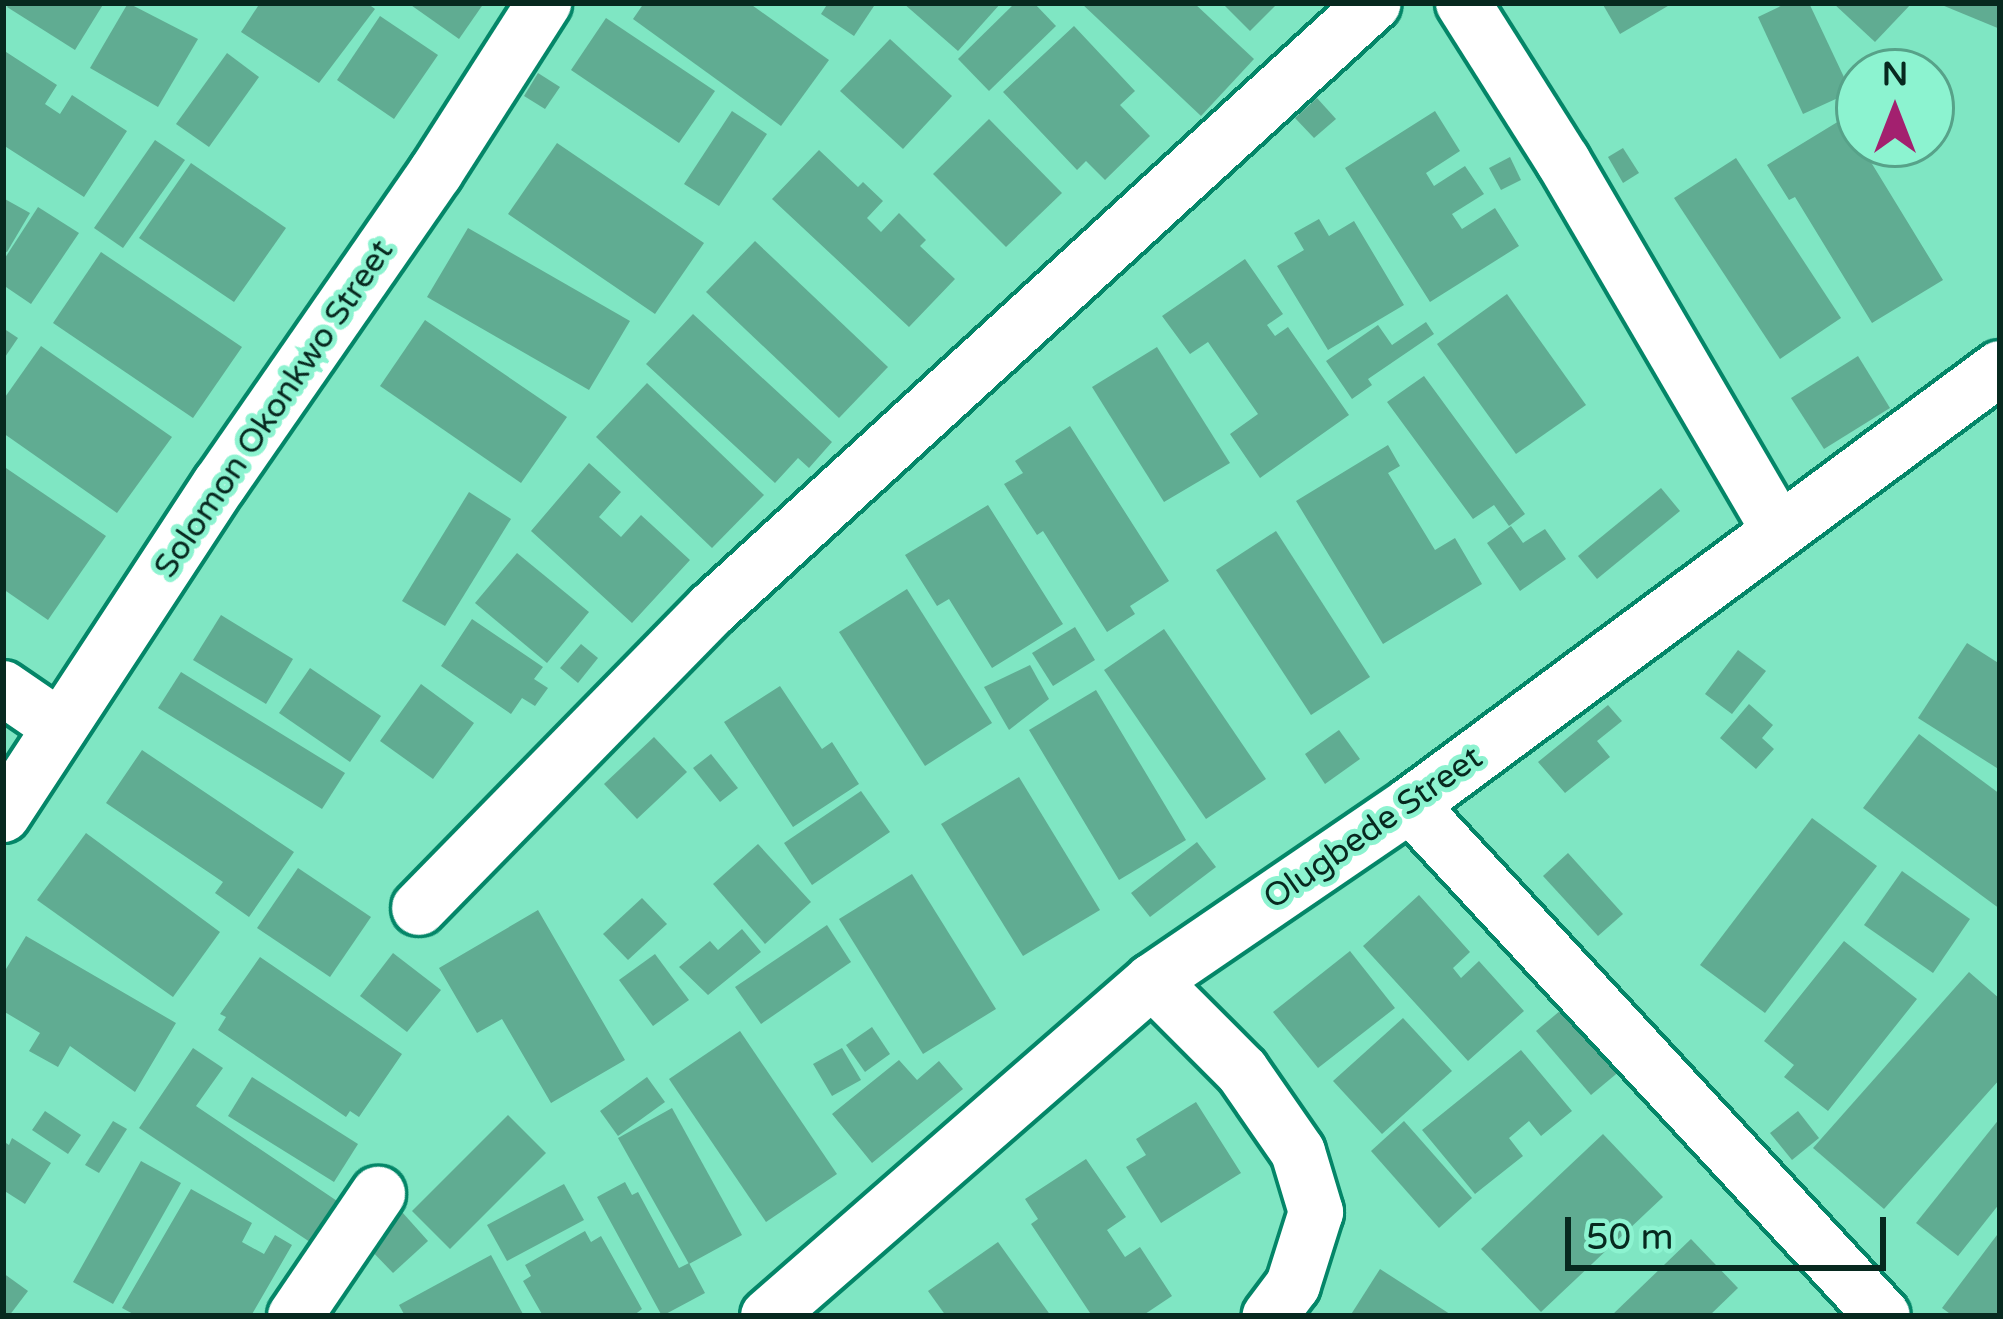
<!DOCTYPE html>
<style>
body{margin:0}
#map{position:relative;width:2003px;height:1319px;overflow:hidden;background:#7fe6c3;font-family:"Varela Round",sans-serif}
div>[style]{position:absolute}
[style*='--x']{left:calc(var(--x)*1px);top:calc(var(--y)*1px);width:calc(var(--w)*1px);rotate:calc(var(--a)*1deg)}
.building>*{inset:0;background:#60ac92}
.roads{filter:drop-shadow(3px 0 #048668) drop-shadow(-3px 0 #048668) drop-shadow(0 3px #048668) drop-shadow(0 -3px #048668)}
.minor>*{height:54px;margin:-27px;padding:0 27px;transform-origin:27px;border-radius:27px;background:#fff}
span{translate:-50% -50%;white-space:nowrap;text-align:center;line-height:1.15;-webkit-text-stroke:10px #8cf3d0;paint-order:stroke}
.street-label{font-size:33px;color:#07291f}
.frame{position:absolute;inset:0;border:6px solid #07291f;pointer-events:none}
.north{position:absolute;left:1835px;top:48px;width:120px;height:120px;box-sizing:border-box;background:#8cf3d0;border:3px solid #57a289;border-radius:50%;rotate:0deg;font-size:33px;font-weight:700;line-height:48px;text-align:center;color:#07291f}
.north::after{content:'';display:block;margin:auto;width:42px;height:54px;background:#a3206f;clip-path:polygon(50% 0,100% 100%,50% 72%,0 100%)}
.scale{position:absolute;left:1565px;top:1217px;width:321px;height:54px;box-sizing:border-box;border:6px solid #07291f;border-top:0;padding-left:15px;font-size:36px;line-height:42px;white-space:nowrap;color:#07291f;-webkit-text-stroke:9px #8cf3d0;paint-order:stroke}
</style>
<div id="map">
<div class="building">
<i style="clip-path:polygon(10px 3px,104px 3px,75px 50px,7px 7px)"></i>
<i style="clip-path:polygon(128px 3px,198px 39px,158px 107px,90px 68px)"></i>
<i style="clip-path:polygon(260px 3px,367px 3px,375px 9px,319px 83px,241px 32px)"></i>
<i style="clip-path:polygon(408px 3px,484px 3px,459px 39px)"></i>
<i style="clip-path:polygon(644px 3px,749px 3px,829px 60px,781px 126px,633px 19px)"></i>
<i style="clip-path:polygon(828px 3px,876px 3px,854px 36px,821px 14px)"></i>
<i style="clip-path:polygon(903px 3px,1001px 3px,958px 51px)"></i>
<i style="clip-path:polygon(1015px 3px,1034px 3px,1056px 26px,989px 91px,958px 59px)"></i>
<i style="clip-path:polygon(1081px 3px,1194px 3px,1254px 59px,1201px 116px)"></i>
<i style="clip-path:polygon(1222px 3px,1278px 3px,1250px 31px)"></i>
<i style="clip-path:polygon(1602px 3px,1673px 3px,1620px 34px)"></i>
<i style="clip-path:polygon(1787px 3px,1809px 3px,1851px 92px,1803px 114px,1758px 17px)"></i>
<i style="clip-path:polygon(1833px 3px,1912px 3px,1875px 42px)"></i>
<i style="clip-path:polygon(1937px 3px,2000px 3px,2000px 29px)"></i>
<i style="clip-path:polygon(380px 16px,438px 55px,394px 119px,337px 80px)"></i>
<i style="clip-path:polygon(606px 18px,715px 91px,679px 143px,571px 70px)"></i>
<i style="clip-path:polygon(1074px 26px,1135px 91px,1120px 105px,1150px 136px,1105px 180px,1086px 161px,1077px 170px,1003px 92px)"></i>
<i style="clip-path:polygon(890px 39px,952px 96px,903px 149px,840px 91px)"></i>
<i style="clip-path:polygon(3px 50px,57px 85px,45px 104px,60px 114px,72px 95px,127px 131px,84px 197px,3px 145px)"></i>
<i style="clip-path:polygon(227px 53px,259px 77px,209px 147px,176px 124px)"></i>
<i style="clip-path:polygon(538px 73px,560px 87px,545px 109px,524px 96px)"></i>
<i style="clip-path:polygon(1317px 98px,1336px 119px,1314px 138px,1295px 118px)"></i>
<i style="clip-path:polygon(732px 111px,767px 134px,719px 206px,684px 184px)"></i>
<i style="clip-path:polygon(1435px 111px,1460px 151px,1426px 173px,1434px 186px,1465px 166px,1484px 194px,1452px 214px,1462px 229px,1495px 208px,1519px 246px,1430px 302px,1345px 168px)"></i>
<i style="clip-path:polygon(1844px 118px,1943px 280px,1872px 323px,1795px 197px,1789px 200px,1767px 165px)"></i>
<i style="clip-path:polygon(989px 119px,1062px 193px,1006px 247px,933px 174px)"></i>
<i style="clip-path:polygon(155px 140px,185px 160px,123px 248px,94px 228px)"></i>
<i style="clip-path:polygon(557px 143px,704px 243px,655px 314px,508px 214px)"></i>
<i style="clip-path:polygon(1623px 148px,1639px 173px,1623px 183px,1608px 157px)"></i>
<i style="clip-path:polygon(819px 150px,858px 187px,863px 182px,883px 201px,867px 218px,881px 232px,899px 213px,926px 240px,920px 246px,955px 279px,909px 327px,772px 199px)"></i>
<i style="clip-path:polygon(1510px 157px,1521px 180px,1501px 190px,1489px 168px)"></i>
<i style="clip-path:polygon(1736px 158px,1841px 318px,1780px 359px,1674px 198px)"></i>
<i style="clip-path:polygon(191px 163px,286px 228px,234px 302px,139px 238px)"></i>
<i style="clip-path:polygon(3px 198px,30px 213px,7px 252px,3px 251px)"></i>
<i style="clip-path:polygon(38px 207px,79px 233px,31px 304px,3px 285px,3px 261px)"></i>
<i style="clip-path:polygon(1319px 219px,1329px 236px,1354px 221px,1404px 305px,1328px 350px,1277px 266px,1304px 250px,1294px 233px)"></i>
<i style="clip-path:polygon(468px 228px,630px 321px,589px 390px,427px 297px)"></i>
<i style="clip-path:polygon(755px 241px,888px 367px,839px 418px,706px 292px)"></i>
<i style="clip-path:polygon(101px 252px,242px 347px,193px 418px,53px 323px)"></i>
<i style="clip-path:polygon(1245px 259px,1283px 314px,1267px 325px,1275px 336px,1288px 327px,1349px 415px,1260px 478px,1230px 434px,1258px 414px,1208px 342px,1190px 354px,1162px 316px)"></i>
<i style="clip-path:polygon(1507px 294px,1586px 405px,1516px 454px,1437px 344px)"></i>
<i style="clip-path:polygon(693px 314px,832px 442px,809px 468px,798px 458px,775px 483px,646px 364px)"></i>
<i style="clip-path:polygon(425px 320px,567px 417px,521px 483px,380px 386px)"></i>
<i style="clip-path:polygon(1426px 322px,1434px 334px,1368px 379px,1372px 385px,1352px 399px,1326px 361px,1378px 325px,1392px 345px)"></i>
<i style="clip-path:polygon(3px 328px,18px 338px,3px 360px)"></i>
<i style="clip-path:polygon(41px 346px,172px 437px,117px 513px,3px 433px,3px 400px)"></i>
<i style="clip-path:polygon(1157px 347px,1230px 463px,1164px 502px,1092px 387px)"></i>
<i style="clip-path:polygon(1858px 356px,1890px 408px,1824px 449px,1791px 398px)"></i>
<i style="clip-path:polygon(1424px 376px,1525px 514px,1509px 526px,1494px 505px,1473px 519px,1387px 402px)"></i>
<i style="clip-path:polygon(647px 383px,764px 495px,712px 548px,596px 437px)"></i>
<i style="clip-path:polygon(1070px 426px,1169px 581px,1130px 606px,1135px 614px,1107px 632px,1043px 531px,1037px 535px,1004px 484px,1023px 473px,1015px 461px)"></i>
<i style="clip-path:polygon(1388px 445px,1400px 466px,1388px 473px,1435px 550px,1455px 538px,1482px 584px,1383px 644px,1296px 501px)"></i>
<i style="clip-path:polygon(589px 463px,621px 492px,599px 517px,621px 537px,641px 515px,690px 560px,632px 623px,531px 531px)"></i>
<i style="clip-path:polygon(3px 466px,106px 536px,48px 620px,3px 589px)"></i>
<i style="clip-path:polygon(1661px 488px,1680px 511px,1597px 579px,1578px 556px)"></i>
<i style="clip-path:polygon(469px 492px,511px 519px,445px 626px,402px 601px)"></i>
<i style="clip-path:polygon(988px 505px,1063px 624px,992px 668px,949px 599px,937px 606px,905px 555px)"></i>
<i style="clip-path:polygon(1511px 526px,1523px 543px,1545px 529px,1566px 559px,1520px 591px,1487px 543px)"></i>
<i style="clip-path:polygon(1276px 531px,1370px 677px,1311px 715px,1216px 570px)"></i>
<i style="clip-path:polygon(517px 553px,589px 612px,547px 663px,475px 603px)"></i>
<i style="clip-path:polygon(907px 589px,992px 723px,925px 766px,839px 632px)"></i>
<i style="clip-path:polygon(221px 615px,293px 659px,266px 704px,193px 660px)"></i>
<i style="clip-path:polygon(472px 619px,543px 667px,534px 679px,548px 688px,535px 706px,522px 698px,511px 714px,441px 666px)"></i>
<i style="clip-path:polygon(1075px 627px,1095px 660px,1053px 686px,1032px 653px)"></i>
<i style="clip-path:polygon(1164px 629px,1266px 779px,1206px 819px,1104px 670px)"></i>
<i style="clip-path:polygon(1967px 643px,2000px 664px,2000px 770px,1918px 718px)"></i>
<i style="clip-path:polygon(581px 644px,598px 658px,578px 683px,560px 668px)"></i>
<i style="clip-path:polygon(1738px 650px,1766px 671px,1732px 714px,1705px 694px)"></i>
<i style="clip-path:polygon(1030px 665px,1049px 699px,1009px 730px,984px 687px)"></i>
<i style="clip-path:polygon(310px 668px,381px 716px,350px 762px,279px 713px)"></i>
<i style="clip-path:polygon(181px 672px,345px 773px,322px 809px,158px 708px)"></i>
<i style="clip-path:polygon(421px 684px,474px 723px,433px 779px,380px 741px)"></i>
<i style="clip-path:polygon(780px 686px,822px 749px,832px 742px,859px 784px,793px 827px,724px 722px)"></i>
<i style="clip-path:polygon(1096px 690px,1186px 840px,1119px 880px,1029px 730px)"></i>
<i style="clip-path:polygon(1749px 704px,1773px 725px,1762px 738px,1774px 749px,1756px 769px,1720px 738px)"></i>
<i style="clip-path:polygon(1608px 705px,1622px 721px,1597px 741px,1610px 757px,1565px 793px,1538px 762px)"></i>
<i style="clip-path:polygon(1339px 730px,1360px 759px,1325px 784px,1305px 754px)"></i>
<i style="clip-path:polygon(1919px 734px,2000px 794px,2000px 909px,1863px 808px)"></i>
<i style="clip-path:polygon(654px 737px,687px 772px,637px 819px,604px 784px)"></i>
<i style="clip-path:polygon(142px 750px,294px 852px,249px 917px,215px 893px,223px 882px,106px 803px)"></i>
<i style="clip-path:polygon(711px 754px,738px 788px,720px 802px,693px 768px)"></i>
<i style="clip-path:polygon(1019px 777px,1100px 910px,1023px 956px,941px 824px)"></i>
<i style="clip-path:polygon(861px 791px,890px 832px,812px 885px,784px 843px)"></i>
<i style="clip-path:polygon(1812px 818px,1877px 866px,1765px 1013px,1700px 965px)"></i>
<i style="clip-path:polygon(86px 833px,220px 932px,173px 997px,37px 900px)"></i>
<i style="clip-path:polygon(1197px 842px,1216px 867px,1150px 917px,1131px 893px)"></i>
<i style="clip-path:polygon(758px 844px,811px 902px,765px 944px,713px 884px)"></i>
<i style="clip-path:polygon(1568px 853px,1623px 914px,1598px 936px,1543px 876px)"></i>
<i style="clip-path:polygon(298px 868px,371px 917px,330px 977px,257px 928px)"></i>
<i style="clip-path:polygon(1902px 871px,1970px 919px,1933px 973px,1864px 925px)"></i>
<i style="clip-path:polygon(912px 874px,996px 1009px,923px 1054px,839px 919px)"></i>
<i style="clip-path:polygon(1419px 895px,1470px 952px,1453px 968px,1461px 978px,1479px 961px,1524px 1011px,1468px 1061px,1363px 946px)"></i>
<i style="clip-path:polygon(642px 898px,667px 924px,628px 960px,603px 934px)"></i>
<i style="clip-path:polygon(538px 910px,625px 1060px,551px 1103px,502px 1019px,477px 1033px,439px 968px)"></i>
<i style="clip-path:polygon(827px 925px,851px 962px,761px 1024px,735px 987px)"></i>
<i style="clip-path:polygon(742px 929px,761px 952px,708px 995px,679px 967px,710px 941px,718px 950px)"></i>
<i style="clip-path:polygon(26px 936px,176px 1023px,135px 1092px,70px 1046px,58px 1067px,29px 1051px,40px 1033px,3px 1011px,3px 974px)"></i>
<i style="clip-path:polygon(1844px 941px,1917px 999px,1828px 1111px,1784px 1077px,1794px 1065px,1764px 1041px)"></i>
<i style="clip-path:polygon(1350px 951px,1395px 1008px,1318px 1068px,1273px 1012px)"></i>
<i style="clip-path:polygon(393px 953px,441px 990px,407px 1032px,360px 996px)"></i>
<i style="clip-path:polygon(655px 954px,689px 1000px,653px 1026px,619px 980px)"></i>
<i style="clip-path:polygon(260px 957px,402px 1054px,359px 1117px,350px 1111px,346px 1117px,218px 1030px,226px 1017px,220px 1014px)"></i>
<i style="clip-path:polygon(1969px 972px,2000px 999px,2000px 1079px,1884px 1209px,1813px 1148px)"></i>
<i style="clip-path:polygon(1567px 1005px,1621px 1070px,1591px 1095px,1536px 1031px)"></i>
<i style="clip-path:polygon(1403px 1018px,1452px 1071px,1382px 1134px,1333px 1081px)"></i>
<i style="clip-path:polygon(872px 1027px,890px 1054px,865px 1072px,846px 1045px)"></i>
<i style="clip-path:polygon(740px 1031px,837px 1174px,766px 1222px,669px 1079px)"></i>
<i style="clip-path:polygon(193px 1048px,223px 1068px,196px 1106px,346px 1207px,319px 1248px,139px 1128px)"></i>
<i style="clip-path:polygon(842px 1048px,861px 1080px,832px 1096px,813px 1064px)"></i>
<i style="clip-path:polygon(1521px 1050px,1572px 1111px,1541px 1136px,1529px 1121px,1509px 1138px,1523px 1156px,1475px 1194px,1422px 1130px)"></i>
<i style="clip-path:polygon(899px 1060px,917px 1080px,939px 1061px,963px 1089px,872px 1163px,832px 1114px)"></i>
<i style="clip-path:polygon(252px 1077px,358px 1144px,334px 1182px,228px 1116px)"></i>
<i style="clip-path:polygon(647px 1077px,665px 1102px,618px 1136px,600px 1111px)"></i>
<i style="clip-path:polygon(1196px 1102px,1241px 1173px,1161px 1223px,1126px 1167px,1146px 1155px,1136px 1139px)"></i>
<i style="clip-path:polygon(672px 1108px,742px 1235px,689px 1264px,618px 1138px)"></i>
<i style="clip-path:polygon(45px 1111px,81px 1135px,68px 1154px,32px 1130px)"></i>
<i style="clip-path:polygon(1798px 1111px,1819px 1138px,1792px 1160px,1770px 1133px)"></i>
<i style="clip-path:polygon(508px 1115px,546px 1153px,450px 1249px,412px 1211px)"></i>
<i style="clip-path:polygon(2000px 1118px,2000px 1203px,1958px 1256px,1916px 1223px)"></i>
<i style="clip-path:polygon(113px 1121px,127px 1129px,99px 1173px,85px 1165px)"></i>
<i style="clip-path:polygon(1404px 1121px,1472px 1198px,1439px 1228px,1371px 1151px)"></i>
<i style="clip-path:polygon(1603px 1134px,1663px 1197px,1541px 1312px,1481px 1249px)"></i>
<i style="clip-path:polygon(12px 1138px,51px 1163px,25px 1204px,3px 1190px,3px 1141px,9px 1145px)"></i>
<i style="clip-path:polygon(1086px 1159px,1126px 1217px,1107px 1230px,1125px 1257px,1140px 1247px,1172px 1296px,1142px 1316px,1092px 1316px,1031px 1224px,1038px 1219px,1025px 1199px)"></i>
<i style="clip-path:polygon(141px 1161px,181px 1183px,113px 1304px,73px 1282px)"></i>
<i style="clip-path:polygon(625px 1182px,632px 1195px,638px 1192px,679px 1268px,689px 1263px,705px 1293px,662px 1316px,597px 1197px)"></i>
<i style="clip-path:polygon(564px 1184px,584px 1220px,507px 1261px,487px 1225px)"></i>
<i style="clip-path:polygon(191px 1189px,252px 1223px,242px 1242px,264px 1254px,275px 1235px,292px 1245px,251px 1316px,137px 1316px,122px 1308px)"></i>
<i style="clip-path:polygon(402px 1212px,428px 1241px,393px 1273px,366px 1245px)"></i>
<i style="clip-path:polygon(585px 1231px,591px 1242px,601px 1236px,642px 1309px,633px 1316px,543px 1316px,523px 1281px,531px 1276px,525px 1265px)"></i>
<i style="clip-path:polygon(2000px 1231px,2000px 1316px,1953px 1316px,1942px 1308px)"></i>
<i style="clip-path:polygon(1691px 1239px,1738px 1288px,1709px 1316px,1611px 1316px)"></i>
<i style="clip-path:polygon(998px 1242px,1051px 1316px,946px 1316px,928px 1291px)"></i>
<i style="clip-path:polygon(491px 1255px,524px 1316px,405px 1316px,399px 1305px)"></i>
<i style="clip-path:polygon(1380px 1269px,1453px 1316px,1350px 1316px)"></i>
<i style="clip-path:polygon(3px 1273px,28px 1291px,9px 1316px,3px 1316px)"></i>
</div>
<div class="roads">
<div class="minor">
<i style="--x:1463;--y:3;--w:187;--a:57.7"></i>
<i style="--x:1563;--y:161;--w:426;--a:59.7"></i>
<i style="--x:3;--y:688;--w:69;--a:34.4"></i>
<i style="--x:1410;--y:805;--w:696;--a:47.21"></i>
<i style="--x:3;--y:815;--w:396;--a:-56.8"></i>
<i style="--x:220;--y:484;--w:379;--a:-55.3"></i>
<i style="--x:436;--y:172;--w:201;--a:-57.4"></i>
<i style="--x:419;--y:908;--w:419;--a:-45.6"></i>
<i style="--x:712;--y:609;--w:897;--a:-42.47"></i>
<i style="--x:1152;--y:981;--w:127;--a:45"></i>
<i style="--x:1242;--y:1071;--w:98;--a:55.3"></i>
<i style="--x:1298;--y:1152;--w:63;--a:73.3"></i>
<i style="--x:1316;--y:1212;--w:77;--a:107.5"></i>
<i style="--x:1293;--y:1285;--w:39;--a:127"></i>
<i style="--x:295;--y:1316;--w:148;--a:-55.8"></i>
<i style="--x:768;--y:1316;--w:510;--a:-41.1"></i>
<i style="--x:1152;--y:981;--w:312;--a:-34.3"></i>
<i style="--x:1410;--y:805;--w:734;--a:-36.53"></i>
</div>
</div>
<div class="street-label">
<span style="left:274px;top:409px;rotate:-56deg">Solomon Okonkwo Street</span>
<span style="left:1373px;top:828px;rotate:-35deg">Olugbede Street</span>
</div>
<div class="frame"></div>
<div class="north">N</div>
<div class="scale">50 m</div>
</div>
